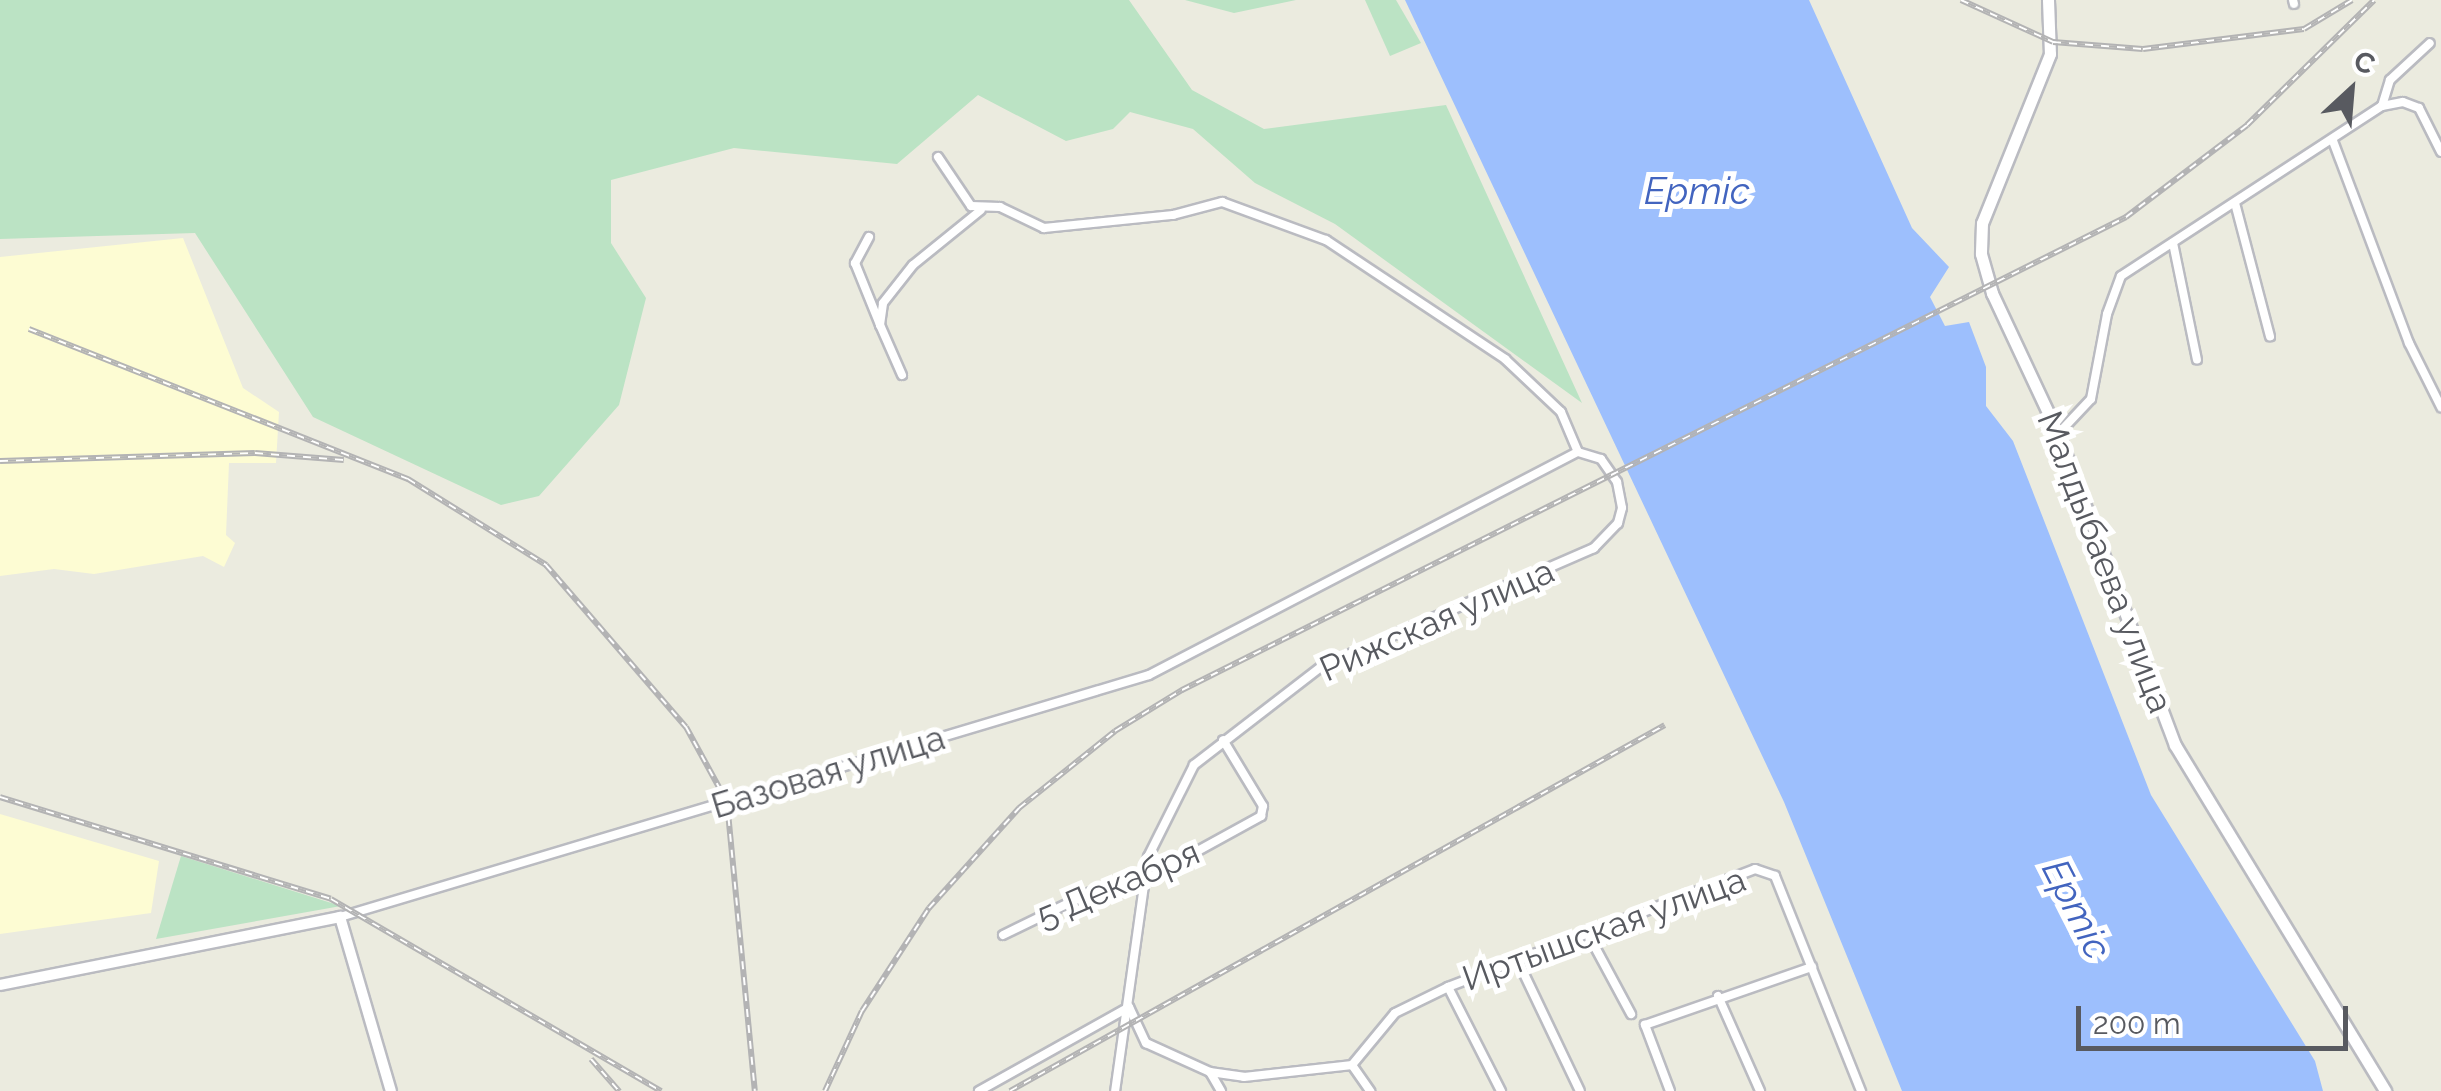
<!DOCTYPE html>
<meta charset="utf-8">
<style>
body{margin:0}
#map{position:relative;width:2441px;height:1091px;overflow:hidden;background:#ebebdf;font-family:Raleway,sans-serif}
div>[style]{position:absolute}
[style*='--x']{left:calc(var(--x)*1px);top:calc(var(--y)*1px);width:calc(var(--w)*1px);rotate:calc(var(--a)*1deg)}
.commercial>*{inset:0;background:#fdfcd3}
.green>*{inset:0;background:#bbe3c4}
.water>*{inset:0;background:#9dbffd}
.roads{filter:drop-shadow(2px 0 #babbc1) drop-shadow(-2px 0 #babbc1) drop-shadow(0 2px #babbc1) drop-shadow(0 -2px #babbc1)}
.minor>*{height:8px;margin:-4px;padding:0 4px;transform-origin:4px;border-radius:4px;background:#fff}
.tertiary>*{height:10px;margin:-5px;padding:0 5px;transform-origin:5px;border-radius:5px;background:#fff}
.secondary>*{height:11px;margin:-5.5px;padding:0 5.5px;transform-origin:5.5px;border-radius:5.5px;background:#fff}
.rail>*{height:6px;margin-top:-3px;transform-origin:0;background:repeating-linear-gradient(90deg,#fff 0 8px,#b3b3b4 0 16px);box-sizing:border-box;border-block:2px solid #b3b3b4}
span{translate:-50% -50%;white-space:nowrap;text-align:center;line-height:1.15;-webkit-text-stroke:10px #fff;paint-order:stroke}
.street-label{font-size:35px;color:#585a60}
.water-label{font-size:38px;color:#4264bf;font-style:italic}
.north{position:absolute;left:2301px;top:40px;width:100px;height:100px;-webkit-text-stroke:8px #fff;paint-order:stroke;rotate:26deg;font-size:28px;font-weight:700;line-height:40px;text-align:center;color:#585a60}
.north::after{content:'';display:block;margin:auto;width:35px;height:45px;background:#585a60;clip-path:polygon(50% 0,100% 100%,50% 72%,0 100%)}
.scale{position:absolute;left:2076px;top:1006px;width:272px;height:45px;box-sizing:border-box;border:5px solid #585a60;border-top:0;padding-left:12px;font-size:30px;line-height:35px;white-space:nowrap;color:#585a60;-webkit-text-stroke:8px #fff;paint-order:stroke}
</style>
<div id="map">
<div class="commercial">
<i style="clip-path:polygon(183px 238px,243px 388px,279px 412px,276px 463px,229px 463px,226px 535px,235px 543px,224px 567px,203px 556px,94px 574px,54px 569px,0 576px,0 257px)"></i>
<i style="clip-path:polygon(0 814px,159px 861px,151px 913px,0 934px)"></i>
</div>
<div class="green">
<i style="clip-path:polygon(0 0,1129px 0,1192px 90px,1264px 129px,1446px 105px,1582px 403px,1335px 224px,1255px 183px,1193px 129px,1130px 112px,1113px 129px,1066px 141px,978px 95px,897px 164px,734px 148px,611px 180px,611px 243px,646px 298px,619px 405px,539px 496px,501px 505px,313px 417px,195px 233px,0 239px)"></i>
<i style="clip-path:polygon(1185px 0,1296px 0,1234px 13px)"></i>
<i style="clip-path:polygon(1365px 0,1396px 0,1421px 43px,1390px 56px)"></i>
<i style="clip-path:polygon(181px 856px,341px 906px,156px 939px)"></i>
</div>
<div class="water">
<i style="clip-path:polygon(1405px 0,1809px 0,1912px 228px,1949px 267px,1930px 297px,1945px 326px,1969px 322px,1986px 367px,1986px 406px,2013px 441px,2151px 795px,2315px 1061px,2323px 1091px,1902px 1091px,1784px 802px)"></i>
</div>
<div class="roads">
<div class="minor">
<i style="--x:2293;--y:0;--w:4;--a:76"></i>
<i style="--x:2382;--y:106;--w:27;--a:-73"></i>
<i style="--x:2390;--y:80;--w:54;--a:-42.8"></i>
<i style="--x:2333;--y:141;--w:216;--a:69.4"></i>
<i style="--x:2409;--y:343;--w:72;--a:63.4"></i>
<i style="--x:938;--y:157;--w:59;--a:56"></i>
<i style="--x:971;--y:206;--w:29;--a:2"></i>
<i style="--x:1000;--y:207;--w:49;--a:25.5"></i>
<i style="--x:1044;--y:228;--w:130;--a:-5.8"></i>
<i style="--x:1173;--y:215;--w:51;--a:-14.9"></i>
<i style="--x:1222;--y:202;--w:111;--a:20.1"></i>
<i style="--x:1326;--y:240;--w:215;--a:33.6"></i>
<i style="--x:1505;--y:359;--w:77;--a:43.4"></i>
<i style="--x:1561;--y:412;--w:43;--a:67"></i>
<i style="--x:2235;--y:203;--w:138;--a:75.3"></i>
<i style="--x:869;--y:237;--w:30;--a:118"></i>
<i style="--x:855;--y:263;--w:67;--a:68"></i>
<i style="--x:2173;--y:243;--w:119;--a:78.4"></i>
<i style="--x:902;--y:375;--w:55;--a:-113.7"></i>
<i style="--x:880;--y:325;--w:22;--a:-82"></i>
<i style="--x:883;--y:303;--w:48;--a:-51.7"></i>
<i style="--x:913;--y:265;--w:87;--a:-39"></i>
<i style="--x:2058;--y:434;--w:48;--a:-46.7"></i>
<i style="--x:2091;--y:399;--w:86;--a:-79.3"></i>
<i style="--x:2107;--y:314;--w:40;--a:-69.8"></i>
<i style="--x:2121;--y:276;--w:311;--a:-33.1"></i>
<i style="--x:2382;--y:106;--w:21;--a:-11"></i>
<i style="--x:2403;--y:102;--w:17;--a:21"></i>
<i style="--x:2419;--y:108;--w:49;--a:63.4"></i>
<i style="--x:340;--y:917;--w:844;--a:-16.65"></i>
<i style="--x:1149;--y:675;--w:483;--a:-27.5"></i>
<i style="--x:1578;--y:452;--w:24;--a:17"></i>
<i style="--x:1601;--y:459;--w:28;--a:55"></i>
<i style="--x:1617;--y:482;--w:26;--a:79"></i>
<i style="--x:1622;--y:508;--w:16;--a:105"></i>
<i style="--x:1618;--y:523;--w:35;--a:134"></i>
<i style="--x:1594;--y:548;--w:296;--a:156.5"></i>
<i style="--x:1322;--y:666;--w:162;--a:142.3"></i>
<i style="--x:1194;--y:765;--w:103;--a:116.6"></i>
<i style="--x:1148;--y:857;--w:236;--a:98"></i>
<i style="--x:1588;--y:934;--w:91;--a:61.7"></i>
<i style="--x:1003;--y:935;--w:98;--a:-26"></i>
<i style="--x:1091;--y:892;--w:53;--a:-11.9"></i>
<i style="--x:1143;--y:881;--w:135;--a:-28.8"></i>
<i style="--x:1261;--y:816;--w:10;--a:-79"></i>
<i style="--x:1263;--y:806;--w:77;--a:-121.2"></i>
<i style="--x:1516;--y:957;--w:148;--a:64.5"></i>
<i style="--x:1448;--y:987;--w:117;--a:63"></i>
<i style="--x:1718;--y:996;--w:104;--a:66.1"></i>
<i style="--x:1352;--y:1065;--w:67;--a:-50.4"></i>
<i style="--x:1395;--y:1013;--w:59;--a:-26.1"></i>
<i style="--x:1448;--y:987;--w:329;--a:-21"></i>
<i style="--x:1755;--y:869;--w:21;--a:19"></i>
<i style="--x:1775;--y:876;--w:232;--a:68.2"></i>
<i style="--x:1210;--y:1072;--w:22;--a:60"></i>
<i style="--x:979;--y:1091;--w:172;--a:-29.2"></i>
<i style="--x:1129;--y:1007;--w:40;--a:65"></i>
<i style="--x:1146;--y:1043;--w:70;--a:24.4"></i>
<i style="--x:1210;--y:1072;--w:34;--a:8"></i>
<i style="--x:1244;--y:1077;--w:109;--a:-6.3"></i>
<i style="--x:1352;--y:1065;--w:32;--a:55"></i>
<i style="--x:1670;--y:1091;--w:71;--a:-110.7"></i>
<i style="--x:1645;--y:1025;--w:177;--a:-19.2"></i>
</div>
<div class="tertiary">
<i style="--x:0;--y:985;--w:347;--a:-11.3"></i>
<i style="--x:340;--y:917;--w:181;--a:73.7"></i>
</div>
<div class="secondary">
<i style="--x:2048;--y:0;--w:54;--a:87.9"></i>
<i style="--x:2050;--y:54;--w:182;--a:111.9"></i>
<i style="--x:1982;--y:223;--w:31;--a:92"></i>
<i style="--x:1981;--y:254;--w:41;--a:74.2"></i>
<i style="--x:1992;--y:293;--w:156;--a:64.9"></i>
<i style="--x:2058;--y:434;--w:332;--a:69.4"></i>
<i style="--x:2175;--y:745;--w:405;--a:58.7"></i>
</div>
</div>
<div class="rail">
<i style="--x:1961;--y:0;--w:101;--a:24.5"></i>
<i style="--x:2053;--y:42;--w:90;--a:4.4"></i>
<i style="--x:2143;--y:49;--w:162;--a:-7.1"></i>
<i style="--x:2304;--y:29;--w:56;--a:-31.1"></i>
<i style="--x:29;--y:329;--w:408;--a:21.6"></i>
<i style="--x:408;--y:479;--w:163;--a:31.9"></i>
<i style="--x:546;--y:565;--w:214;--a:49.2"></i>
<i style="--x:686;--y:727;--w:85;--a:61.3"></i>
<i style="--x:727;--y:802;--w:290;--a:84.5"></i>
<i style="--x:0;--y:461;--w:255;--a:-1.8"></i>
<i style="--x:255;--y:453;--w:89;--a:4.5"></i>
<i style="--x:0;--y:797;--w:346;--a:17.1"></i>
<i style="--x:331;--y:899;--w:382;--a:30.2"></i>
<i style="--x:591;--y:1059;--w:43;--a:48.8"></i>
<i style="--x:825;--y:1091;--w:88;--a:-65.2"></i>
<i style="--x:862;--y:1011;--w:123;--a:-57"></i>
<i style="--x:929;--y:908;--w:135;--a:-48"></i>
<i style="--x:1019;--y:808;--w:123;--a:-38.7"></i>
<i style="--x:1115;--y:731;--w:79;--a:-31.5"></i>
<i style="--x:1182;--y:690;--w:1056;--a:-26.61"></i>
<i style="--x:2126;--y:217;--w:152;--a:-37.2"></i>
<i style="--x:2247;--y:125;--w:178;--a:-44.5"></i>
<i style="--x:1010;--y:1091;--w:750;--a:-29.2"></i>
</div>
<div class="street-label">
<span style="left:2105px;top:562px;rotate:69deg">Малдыбаева улица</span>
<span style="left:1437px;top:620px;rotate:-24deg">Рижская улица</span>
<span style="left:828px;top:772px;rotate:-17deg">Базовая улица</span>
<span style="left:1118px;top:884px;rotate:-23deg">5 Декабря</span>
<span style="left:1604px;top:929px;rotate:-20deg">Иртышская улица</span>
</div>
<div class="water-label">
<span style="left:1697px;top:191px">Ертіс</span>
<span style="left:2077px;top:909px;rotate:63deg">Ертіс</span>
</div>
<div class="north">С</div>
<div class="scale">200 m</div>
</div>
